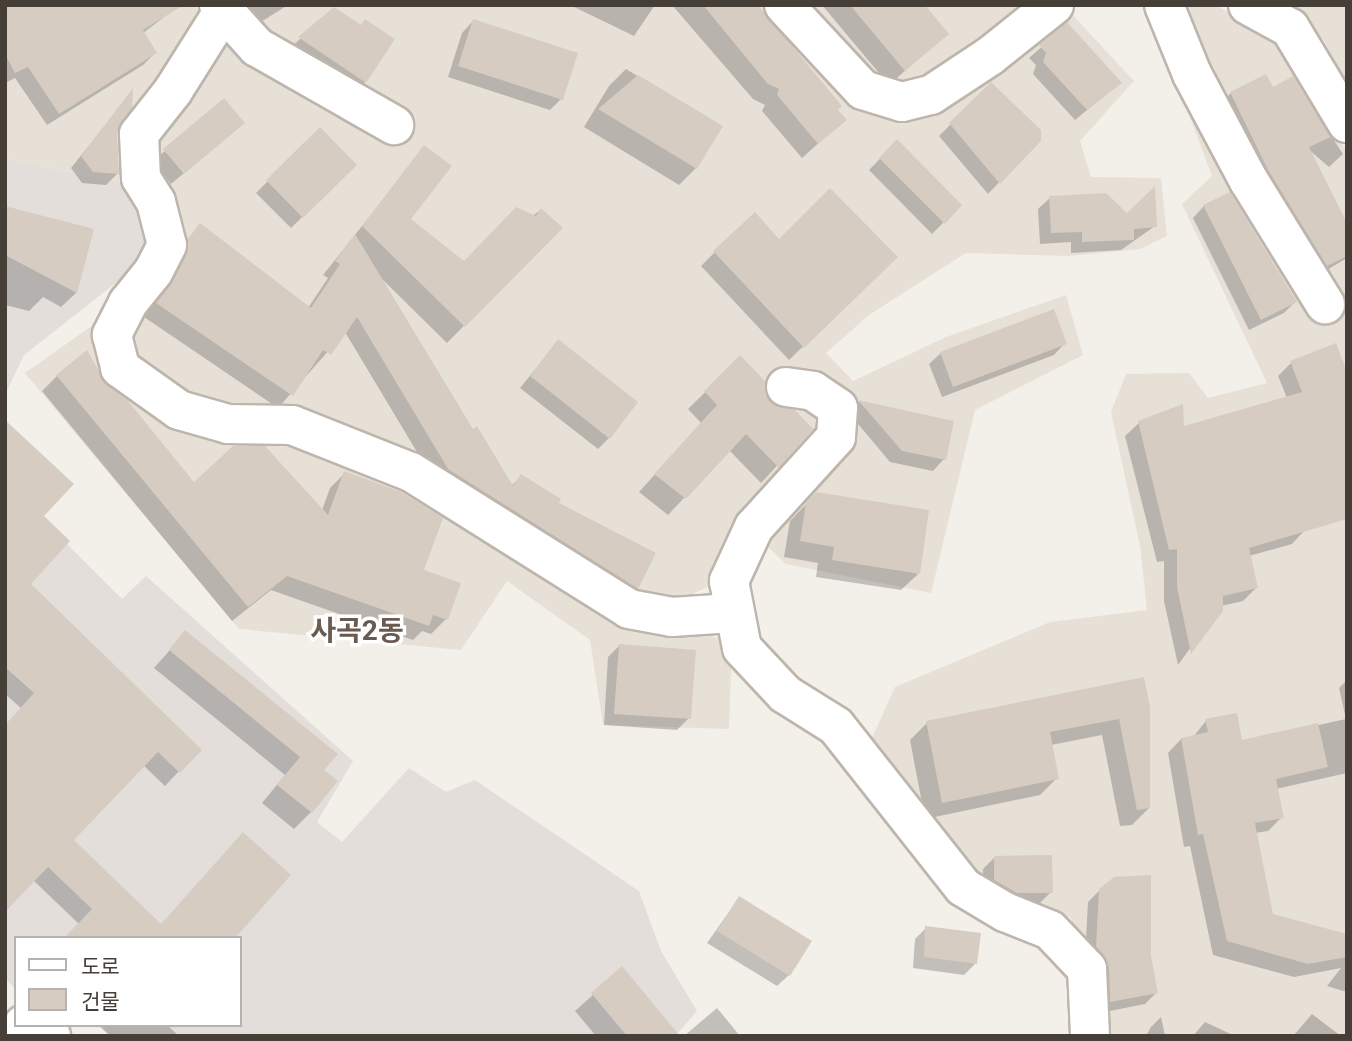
<!DOCTYPE html>
<meta charset="utf-8">
<style>
body{margin:0}
#map{position:relative;width:1352px;height:1041px;overflow:hidden;background:#f3efe9;font-family:Roboto,"Noto Sans KR",sans-serif}
div>[style]{position:absolute}
[style*='--x']{left:calc(var(--x)*1px);top:calc(var(--y)*1px);width:calc(var(--w)*1px);rotate:calc(var(--a)*1deg)}
.residential>*{inset:0;background:#e7e0d7}
.industrial>*{inset:0;background:#e3deda}
.shadow>*{inset:0;background:#0003}
.building>*{inset:0;background:#d7ccc2}
.roads{filter:drop-shadow(2px 0 #beb5ac) drop-shadow(-2px 0 #beb5ac) drop-shadow(0 2px #beb5ac) drop-shadow(0 -2px #beb5ac)}
.minor>*{height:38px;margin:-19px;padding:0 19px;transform-origin:19px;border-radius:19px;background:#fff}
span{translate:-50% -50%;white-space:nowrap;text-align:center;line-height:1.15;-webkit-text-stroke:7px #fff;paint-order:stroke}
.quarter-label{font-size:28px;color:#695b4f;font-weight:700}
.frame{position:absolute;inset:0;border:7px solid #463f37;pointer-events:none}
.legend{position:absolute;left:14px;top:936px;width:228px;height:91px;box-sizing:border-box;background:#fff;border:2px solid #b5b2af;margin:0;padding:9px 12px;list-style:none;font-size:21px;color:#463f37}
.legend li{display:flex;align-items:center;gap:14px;height:35px}
.legend b{width:35px;border:2px solid #b5b2af}
</style>
<div id="map">
<div class="residential">
<i style="clip-path:polygon(5px 5px,195px 5px,202px 17px,133px 185px,5px 159px)"></i>
<i style="clip-path:polygon(226px 5px,1053px 5px,1067px 9px,1134px 81px,1080px 141px,1091px 177px,1161px 178px,1167px 236px,1140px 249px,1068px 256px,966px 253px,869px 315px,826px 353px,853px 381px,946px 337px,1066px 295px,1083px 355px,975px 410px,931px 593px,786px 564px,743px 523px,709px 586px,684px 598px,639px 604px,452px 488px,228px 417px,125px 360px,151px 142px)"></i>
<i style="clip-path:polygon(1170px 5px,1214px 5px,1286px 41px,1347px 153px,1347px 1036px,1099px 1036px,1092px 963px,1070px 917px,1013px 903px,959px 868px,872px 738px,895px 687px,1050px 622px,1147px 610px,1140px 546px,1111px 412px,1126px 374px,1189px 373px,1208px 398px,1267px 383px,1182px 204px,1212px 176px,1152px 16px)"></i>
<i style="clip-path:polygon(1273px 5px,1347px 5px,1347px 85px,1323px 39px)"></i>
<i style="clip-path:polygon(93px 325px,114px 370px,345px 452px,616px 616px,732px 641px,729px 729px,603px 725px,590px 640px,507px 581px,461px 650px,239px 629px,25px 373px)"></i>
</div>
<div class="industrial">
<i style="clip-path:polygon(5px 159px,133px 185px,150px 256px,24px 355px,5px 395px)"></i>
<i style="clip-path:polygon(5px 482px,122px 599px,146px 576px,353px 761px,317px 822px,342px 842px,409px 768px,446px 792px,475px 780px,639px 891px,661px 951px,697px 1011px,675px 1036px,111px 1036px,100px 1025px,240px 1025px,240px 938px,16px 938px,16px 989px,5px 979px)"></i>
</div>
<div class="shadow">
<i style="clip-path:polygon(5px 5px,176px 8px,143px 33px,155px 53px,143px 65px,47px 125px,15px 78px,5px 83px)"></i>
<i style="clip-path:polygon(226px 5px,288px 5px,253px 27px)"></i>
<i style="clip-path:polygon(570px 5px,655px 5px,634px 36px)"></i>
<i style="clip-path:polygon(672px 5px,756px 5px,844px 120px,802px 158px,762px 111px,765px 105px,753px 99px)"></i>
<i style="clip-path:polygon(822px 5px,922px 5px,946px 34px,889px 85px)"></i>
<i style="clip-path:polygon(334px 9px,360px 27px,365px 82px,348px 99px,282px 55px)"></i>
<i style="clip-path:polygon(473px 21px,561px 99px,550px 110px,448px 77px,462px 33px)"></i>
<i style="clip-path:polygon(1067px 25px,1120px 83px,1075px 120px,1033px 74px,1036px 65px,1029px 58px)"></i>
<i style="clip-path:polygon(626px 69px,721px 127px,696px 168px,679px 185px,584px 127px,609px 86px)"></i>
<i style="clip-path:polygon(1265px 76px,1272px 89px,1293px 79px,1343px 154px,1329px 167px,1307px 148px,1347px 227px,1347px 258px,1312px 279px,1216px 108px,1231px 93px)"></i>
<i style="clip-path:polygon(991px 84px,1039px 140px,988px 194px,939px 136px)"></i>
<i style="clip-path:polygon(131px 93px,116px 134px,117px 174px,106px 185px,82px 183px,71px 168px)"></i>
<i style="clip-path:polygon(224px 101px,231px 134px,171px 184px,153px 161px)"></i>
<i style="clip-path:polygon(320px 129px,355px 165px,291px 228px,256px 193px)"></i>
<i style="clip-path:polygon(897px 141px,960px 206px,932px 234px,869px 170px)"></i>
<i style="clip-path:polygon(425px 147px,408px 220px,464px 263px,541px 210px,560px 228px,447px 343px,382px 279px,472px 431px,511px 486px,521px 477px,556px 504px,636px 587px,623px 600px,435px 482px,345px 332px,278px 408px,144px 317px,174px 270px,175px 254px,200px 225px,308px 308px,328px 278px,323px 275px)"></i>
<i style="clip-path:polygon(1050px 198px,1127px 216px,1155px 226px,1121px 250px,1071px 253px,1071px 242px,1040px 244px,1038px 209px)"></i>
<i style="clip-path:polygon(1204px 206px,1295px 302px,1284px 313px,1249px 330px,1193px 218px)"></i>
<i style="clip-path:polygon(5px 208px,92px 231px,76px 293px,61px 307px,43px 297px,29px 311px,5px 305px)"></i>
<i style="clip-path:polygon(779px 241px,896px 257px,789px 360px,701px 266px,715px 252px)"></i>
<i style="clip-path:polygon(558px 341px,609px 438px,598px 449px,520px 388px)"></i>
<i style="clip-path:polygon(1065px 343px,1054px 355px,942px 397px,929px 364px,941px 353px)"></i>
<i style="clip-path:polygon(740px 358px,771px 405px,811px 429px,761px 483px,729px 450px,668px 515px,639px 492px,701px 423px,688px 409px)"></i>
<i style="clip-path:polygon(1291px 363px,1347px 377px,1305px 530px,1292px 544px,1249px 556px,1256px 588px,1243px 601px,1221px 606px,1178px 665px,1164px 601px,1164px 561px,1157px 562px,1125px 436px,1139px 423px,1182px 428px,1287px 398px,1278px 376px)"></i>
<i style="clip-path:polygon(57px 376px,105px 386px,193px 485px,322px 510px,330px 488px,345px 473px,422px 571px,446px 619px,431px 634px,422px 631px,413px 640px,271px 590px,232px 621px,42px 391px)"></i>
<i style="clip-path:polygon(859px 402px,952px 422px,944px 459px,933px 471px,890px 462px,848px 412px)"></i>
<i style="clip-path:polygon(5px 424px,41px 517px,29px 584px,199px 750px,165px 786px,143px 765px,71px 840px,160px 926px,232px 938px,79px 924px,33px 880px,21px 708px,5px 694px)"></i>
<i style="clip-path:polygon(816px 494px,918px 574px,901px 590px,816px 577px,818px 563px,784px 557px,790px 521px)"></i>
<i style="clip-path:polygon(185px 633px,322px 771px,311px 812px,294px 829px,262px 803px,285px 775px,154px 668px)"></i>
<i style="clip-path:polygon(620px 645px,689px 718px,677px 730px,604px 725px,608px 657px)"></i>
<i style="clip-path:polygon(1142px 679px,1149px 808px,1132px 825px,1120px 826px,1102px 735px,1051px 745px,1057px 778px,1040px 795px,925px 819px,910px 740px,927px 723px)"></i>
<i style="clip-path:polygon(1347px 680px,1347px 773px,1276px 789px,1282px 817px,1268px 831px,1255px 833px,1272px 915px,1347px 936px,1347px 992px,1327px 986px,1341px 968px,1294px 977px,1213px 955px,1190px 846px,1184px 847px,1168px 753px,1181px 739px,1193px 737px,1206px 721px,1241px 742px,1346px 719px,1339px 688px)"></i>
<i style="clip-path:polygon(994px 858px,1051px 892px,1040px 903px,1005px 904px,984px 892px,983px 869px)"></i>
<i style="clip-path:polygon(1100px 890px,1150px 956px,1156px 993px,1145px 1004px,1100px 1013px,1085px 958px,1088px 902px)"></i>
<i style="clip-path:polygon(739px 898px,789px 975px,777px 986px,707px 943px)"></i>
<i style="clip-path:polygon(926px 928px,975px 964px,964px 975px,913px 968px,915px 939px)"></i>
<i style="clip-path:polygon(622px 969px,678px 1036px,596px 1036px,575px 1011px)"></i>
<i style="clip-path:polygon(717px 1008px,740px 1036px,684px 1036px)"></i>
<i style="clip-path:polygon(1312px 1014px,1341px 1036px,1293px 1036px)"></i>
<i style="clip-path:polygon(1161px 1017px,1165px 1036px,1146px 1036px,1151px 1027px)"></i>
<i style="clip-path:polygon(1205px 1022px,1235px 1036px,1193px 1036px)"></i>
<i style="clip-path:polygon(98px 1025px,167px 1025px,179px 1036px,110px 1036px)"></i>
</div>
<div class="building">
<i style="clip-path:polygon(5px 5px,184px 5px,143px 30px,157px 53px,59px 114px,28px 67px,15px 73px,5px 54px)"></i>
<i style="clip-path:polygon(703px 5px,758px 5px,842px 106px,838px 110px,847px 120px,818px 144px,777px 95px,779px 89px,768px 84px)"></i>
<i style="clip-path:polygon(850px 5px,925px 5px,949px 34px,905px 71px)"></i>
<i style="clip-path:polygon(334px 7px,361px 25px,365px 19px,395px 39px,366px 83px,298px 37px)"></i>
<i style="clip-path:polygon(473px 19px,578px 53px,563px 100px,458px 66px)"></i>
<i style="clip-path:polygon(1067px 22px,1122px 83px,1087px 110px,1043px 62px,1046px 53px,1039px 45px)"></i>
<i style="clip-path:polygon(1266px 74px,1273px 87px,1293px 76px,1331px 137px,1309px 147px,1347px 223px,1347px 256px,1327px 266px,1268px 170px,1230px 92px)"></i>
<i style="clip-path:polygon(638px 75px,723px 126px,697px 169px,598px 109px)"></i>
<i style="clip-path:polygon(991px 82px,1041px 130px,1041px 141px,1000px 184px,949px 123px)"></i>
<i style="clip-path:polygon(133px 88px,132px 108px,117px 134px,119px 174px,93px 172px,81px 156px)"></i>
<i style="clip-path:polygon(224px 98px,245px 123px,184px 174px,163px 149px)"></i>
<i style="clip-path:polygon(320px 127px,357px 165px,303px 218px,266px 180px)"></i>
<i style="clip-path:polygon(897px 139px,962px 205px,945px 224px,879px 158px)"></i>
<i style="clip-path:polygon(424px 145px,452px 166px,411px 219px,464px 261px,516px 207px,536px 216px,541px 208px,563px 228px,465px 327px,362px 226px)"></i>
<i style="clip-path:polygon(1155px 186px,1157px 227px,1134px 229px,1134px 240px,1082px 242px,1082px 232px,1051px 233px,1049px 196px,1106px 193px,1127px 213px)"></i>
<i style="clip-path:polygon(830px 188px,898px 257px,804px 348px,713px 251px,755px 212px,779px 239px)"></i>
<i style="clip-path:polygon(1230px 192px,1297px 302px,1261px 320px,1203px 205px)"></i>
<i style="clip-path:polygon(5px 206px,94px 229px,77px 293px,5px 255px)"></i>
<i style="clip-path:polygon(200px 223px,311px 308px,340px 264px,335px 261px,355px 234px,473px 429px,477px 426px,513px 486px,521px 474px,561px 499px,559px 503px,656px 553px,638px 589px,448px 469px,357px 317px,331px 355px,323px 350px,293px 396px,156px 303px,172px 282px,186px 255px,188px 239px)"></i>
<i style="clip-path:polygon(1054px 309px,1067px 344px,953px 387px,940px 352px)"></i>
<i style="clip-path:polygon(558px 339px,638px 402px,610px 439px,530px 376px)"></i>
<i style="clip-path:polygon(1336px 343px,1347px 372px,1347px 519px,1249px 548px,1258px 588px,1223px 596px,1223px 611px,1191px 654px,1177px 587px,1177px 549px,1169px 550px,1138px 421px,1183px 404px,1184px 426px,1302px 392px,1290px 361px)"></i>
<i style="clip-path:polygon(87px 350px,107px 385px,128px 401px,194px 482px,233px 446px,265px 446px,328px 515px,344px 471px,401px 492px,443px 518px,424px 570px,461px 583px,448px 620px,433px 615px,429px 626px,287px 576px,248px 607px,56px 375px)"></i>
<i style="clip-path:polygon(740px 355px,765px 381px,765px 394px,772px 404px,795px 410px,813px 429px,779px 468px,746px 434px,686px 499px,654px 474px,717px 405px,704px 391px)"></i>
<i style="clip-path:polygon(858px 400px,954px 421px,946px 460px,902px 451px)"></i>
<i style="clip-path:polygon(5px 420px,74px 484px,44px 516px,70px 541px,31px 584px,202px 750px,180px 773px,158px 752px,74px 840px,161px 924px,243px 832px,291px 875px,235px 938px,64px 938px,92px 909px,48px 867px,5px 912px,5px 725px,34px 693px,5px 667px)"></i>
<i style="clip-path:polygon(816px 492px,929px 510px,920px 574px,832px 560px,834px 547px,800px 541px,806px 503px)"></i>
<i style="clip-path:polygon(185px 630px,338px 754px,324px 770px,338px 781px,312px 813px,277px 785px,300px 757px,169px 650px)"></i>
<i style="clip-path:polygon(619px 644px,696px 650px,691px 719px,614px 714px)"></i>
<i style="clip-path:polygon(1144px 677px,1150px 707px,1150px 808px,1137px 810px,1119px 719px,1050px 732px,1059px 779px,942px 803px,926px 721px)"></i>
<i style="clip-path:polygon(1237px 713px,1242px 740px,1318px 723px,1328px 767px,1276px 779px,1284px 818px,1255px 823px,1273px 914px,1347px 934px,1347px 957px,1308px 964px,1227px 941px,1203px 834px,1198px 835px,1181px 738px,1208px 732px,1205px 719px)"></i>
<i style="clip-path:polygon(1052px 855px,1053px 893px,1017px 893px,994px 880px,994px 856px)"></i>
<i style="clip-path:polygon(1151px 875px,1151px 956px,1158px 993px,1110px 1002px,1109px 967px,1096px 946px,1099px 889px,1114px 877px)"></i>
<i style="clip-path:polygon(739px 896px,812px 941px,790px 976px,717px 931px)"></i>
<i style="clip-path:polygon(925px 926px,981px 933px,977px 964px,924px 957px)"></i>
<i style="clip-path:polygon(622px 966px,680px 1036px,627px 1036px,591px 993px)"></i>
</div>
<div class="roads">
<div class="minor">
<i style="--x:219;--y:5;--w:57;--a:47.9"></i>
<i style="--x:257;--y:47;--w:158;--a:29.7"></i>
<i style="--x:784;--y:5;--w:116;--a:47.1"></i>
<i style="--x:863;--y:90;--w:41;--a:17.1"></i>
<i style="--x:902;--y:102;--w:30;--a:-14"></i>
<i style="--x:931;--y:95;--w:71;--a:-33.5"></i>
<i style="--x:990;--y:56;--w:82;--a:-38.6"></i>
<i style="--x:1164;--y:5;--w:74;--a:67.9"></i>
<i style="--x:1192;--y:74;--w:121;--a:62"></i>
<i style="--x:1249;--y:181;--w:145;--a:58.3"></i>
<i style="--x:1248;--y:5;--w:48;--a:28.7"></i>
<i style="--x:1290;--y:28;--w:111;--a:59"></i>
<i style="--x:224;--y:10;--w:96;--a:122.2"></i>
<i style="--x:173;--y:91;--w:55;--a:128.3"></i>
<i style="--x:139;--y:134;--w:44;--a:87.4"></i>
<i style="--x:141;--y:178;--w:28;--a:58"></i>
<i style="--x:156;--y:202;--w:44;--a:75.7"></i>
<i style="--x:167;--y:245;--w:30;--a:117"></i>
<i style="--x:153;--y:272;--w:40;--a:129"></i>
<i style="--x:128;--y:303;--w:36;--a:117"></i>
<i style="--x:112;--y:335;--w:34;--a:76"></i>
<i style="--x:120;--y:368;--w:72;--a:35.4"></i>
<i style="--x:179;--y:410;--w:51;--a:15.9"></i>
<i style="--x:228;--y:424;--w:64;--a:0.9"></i>
<i style="--x:292;--y:425;--w:128;--a:21.6"></i>
<i style="--x:411;--y:472;--w:257;--a:32.1"></i>
<i style="--x:629;--y:609;--w:44;--a:10.5"></i>
<i style="--x:672;--y:617;--w:60;--a:-3.8"></i>
<i style="--x:786;--y:387;--w:27;--a:8"></i>
<i style="--x:813;--y:391;--w:30;--a:34"></i>
<i style="--x:838;--y:408;--w:29;--a:94"></i>
<i style="--x:836;--y:437;--w:122;--a:132.3"></i>
<i style="--x:754;--y:527;--w:60;--a:114.8"></i>
<i style="--x:729;--y:581;--w:68;--a:79"></i>
<i style="--x:742;--y:648;--w:63;--a:46.9"></i>
<i style="--x:785;--y:694;--w:60;--a:32.1"></i>
<i style="--x:836;--y:726;--w:205;--a:51.7"></i>
<i style="--x:963;--y:887;--w:49;--a:30.8"></i>
<i style="--x:1005;--y:912;--w:48;--a:21.8"></i>
<i style="--x:1050;--y:930;--w:54;--a:46.5"></i>
<i style="--x:1087;--y:969;--w:67;--a:87.4"></i>
<i style="--x:23;--y:1025;--w:30;--a:21"></i>
</div>
</div>
<div class="quarter-label">
<span style="left:357px;top:631px">사곡2동</span>
</div>
<div class="frame"></div>
<ul class="legend">
<li><b style="height:9px;background:#fff"></b>도로</li>
<li><b style="height:19px;background:#d7ccc2"></b>건물</li>
</ul>
</div>
